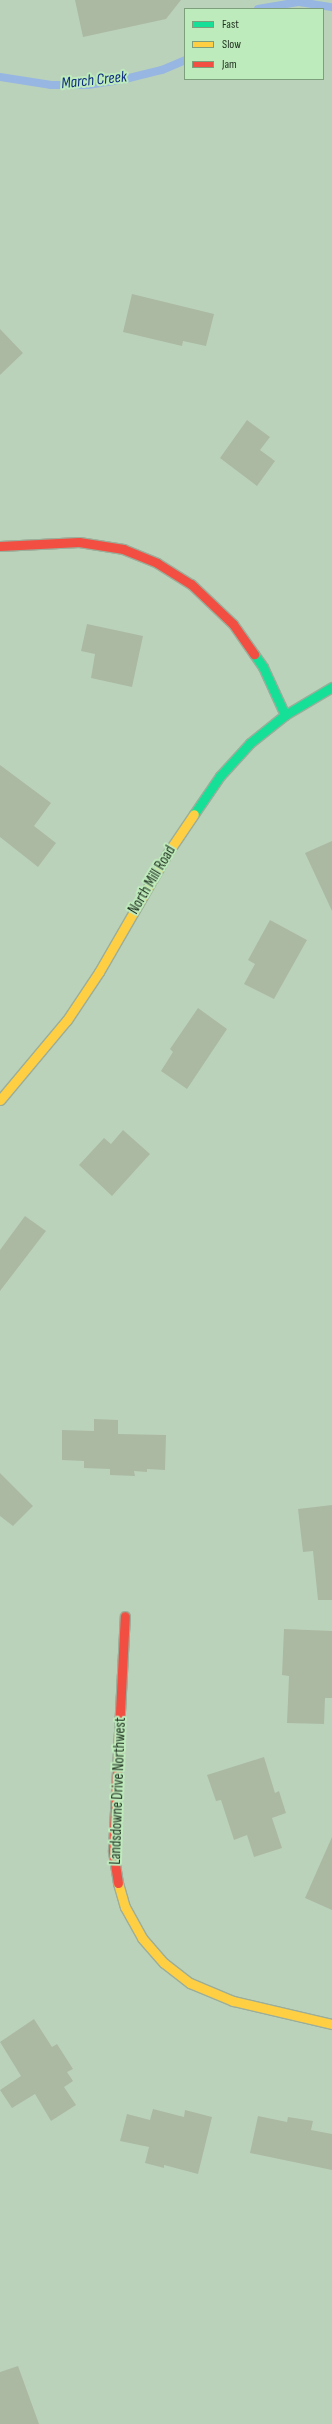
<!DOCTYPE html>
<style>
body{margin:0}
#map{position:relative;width:332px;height:2424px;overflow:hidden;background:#bbd2ba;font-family:"Sofia Sans Condensed",sans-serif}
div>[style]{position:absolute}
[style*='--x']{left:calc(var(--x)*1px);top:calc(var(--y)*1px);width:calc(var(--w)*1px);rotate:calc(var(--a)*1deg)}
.stream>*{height:8px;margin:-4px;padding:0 4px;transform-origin:4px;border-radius:4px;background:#97b6e1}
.building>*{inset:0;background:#abb9a3}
.roads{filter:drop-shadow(1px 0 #9bae9a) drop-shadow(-1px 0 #9bae9a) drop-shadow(0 1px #9bae9a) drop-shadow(0 -1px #9bae9a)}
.fast>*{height:9px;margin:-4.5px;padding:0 4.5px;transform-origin:4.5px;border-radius:4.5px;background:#16e098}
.slow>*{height:9px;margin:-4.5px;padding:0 4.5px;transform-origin:4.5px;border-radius:4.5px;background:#ffcf43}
.jam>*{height:9px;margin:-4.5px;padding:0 4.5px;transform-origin:4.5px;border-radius:4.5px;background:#f24e42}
span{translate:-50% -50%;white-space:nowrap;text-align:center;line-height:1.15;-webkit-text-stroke:4px #beebbc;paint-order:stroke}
.street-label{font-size:15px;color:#1d2e1d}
.water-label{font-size:16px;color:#0e2e7f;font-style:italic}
.legend{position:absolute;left:184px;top:8px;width:140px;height:72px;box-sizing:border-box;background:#beebbc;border:1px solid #7e9f7c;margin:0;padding:5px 7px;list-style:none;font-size:12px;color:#1d2e1d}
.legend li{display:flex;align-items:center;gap:8px;height:20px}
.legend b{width:20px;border:1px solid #7e9f7c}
</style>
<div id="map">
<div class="stream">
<i style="--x:258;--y:9;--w:42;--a:-9.7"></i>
<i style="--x:299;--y:2;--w:33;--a:9"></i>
<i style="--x:0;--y:77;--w:52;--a:8.9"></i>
<i style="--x:51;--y:85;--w:37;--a:0"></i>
<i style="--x:88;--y:85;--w:37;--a:-9"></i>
<i style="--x:125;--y:79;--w:38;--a:-14"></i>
<i style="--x:162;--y:70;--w:25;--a:-23"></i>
</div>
<div class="building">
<i style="clip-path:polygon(75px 0,181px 0,166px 19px,83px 37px)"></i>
<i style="clip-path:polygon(132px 294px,214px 314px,206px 346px,183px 341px,182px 346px,123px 332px)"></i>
<i style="clip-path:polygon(0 329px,23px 353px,0 375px)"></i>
<i style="clip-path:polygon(247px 420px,270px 437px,260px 450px,275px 461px,257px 486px,220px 458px)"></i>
<i style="clip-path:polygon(87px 624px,143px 636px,132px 687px,91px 678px,95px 654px,81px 651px)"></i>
<i style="clip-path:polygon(0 765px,51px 803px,34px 826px,56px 843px,38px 867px,0 837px)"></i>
<i style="clip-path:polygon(332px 841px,332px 911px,305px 853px)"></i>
<i style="clip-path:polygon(270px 920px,307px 940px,274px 999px,244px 984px,255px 964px,248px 960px)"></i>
<i style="clip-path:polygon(198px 1008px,227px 1029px,187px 1089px,161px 1071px,173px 1052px,170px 1049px)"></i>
<i style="clip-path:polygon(123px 1130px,150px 1154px,112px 1196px,79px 1165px,104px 1138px,111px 1144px)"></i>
<i style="clip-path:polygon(25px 1216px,46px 1231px,0 1291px,0 1250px)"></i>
<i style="clip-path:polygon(94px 1419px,118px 1420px,118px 1434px,166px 1435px,165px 1470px,147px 1469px,147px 1472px,134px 1471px,135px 1476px,110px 1475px,110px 1469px,84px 1468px,84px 1461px,62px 1460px,62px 1430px,94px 1431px)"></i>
<i style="clip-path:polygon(0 1473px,33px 1506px,13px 1526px,0 1516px)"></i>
<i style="clip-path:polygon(332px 1505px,332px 1600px,318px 1600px,313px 1551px,303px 1552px,298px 1509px)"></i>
<i style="clip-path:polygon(284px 1629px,332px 1631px,332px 1698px,325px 1698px,324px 1724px,287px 1723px,289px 1676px,282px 1675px)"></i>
<i style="clip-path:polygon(264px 1757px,275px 1793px,279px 1791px,286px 1813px,272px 1818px,282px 1848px,254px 1857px,247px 1835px,234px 1840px,221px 1800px,216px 1801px,207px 1775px)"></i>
<i style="clip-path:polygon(332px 1837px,332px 1910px,305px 1898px)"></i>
<i style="clip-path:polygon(34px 2019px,52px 2047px,57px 2044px,73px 2069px,67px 2072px,73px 2081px,64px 2087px,76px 2105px,51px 2121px,35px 2094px,12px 2108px,0 2090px,21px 2076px,0 2042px)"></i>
<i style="clip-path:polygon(153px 2109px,184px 2117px,185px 2110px,212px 2117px,198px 2174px,164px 2165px,164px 2168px,145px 2163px,149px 2147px,120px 2141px,127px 2114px,150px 2120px)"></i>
<i style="clip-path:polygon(258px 2116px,287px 2122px,288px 2117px,313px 2121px,311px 2130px,332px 2134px,332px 2170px,250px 2153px)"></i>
<i style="clip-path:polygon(18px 2366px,39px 2424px,0 2424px,0 2372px)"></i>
</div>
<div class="roads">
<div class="fast">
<i style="--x:254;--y:654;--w:16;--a:55"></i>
<i style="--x:263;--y:667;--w:53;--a:65.4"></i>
<i style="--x:194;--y:814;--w:46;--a:-55.6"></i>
<i style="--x:220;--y:776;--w:45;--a:-47.7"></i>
<i style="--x:250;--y:743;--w:45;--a:-38.7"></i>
<i style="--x:285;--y:715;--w:55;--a:-30.8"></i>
</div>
<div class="slow">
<i style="--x:0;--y:1100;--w:104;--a:-50.1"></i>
<i style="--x:67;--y:1020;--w:58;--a:-56.3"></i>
<i style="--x:99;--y:972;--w:136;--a:-60"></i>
<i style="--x:167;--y:854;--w:48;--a:-56"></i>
<i style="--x:118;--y:1883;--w:25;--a:74"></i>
<i style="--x:125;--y:1907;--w:35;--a:61"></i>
<i style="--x:142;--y:1938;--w:33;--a:49"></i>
<i style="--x:164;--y:1963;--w:33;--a:38"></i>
<i style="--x:190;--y:1983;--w:47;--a:22.7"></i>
<i style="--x:233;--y:2001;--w:102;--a:13.1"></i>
</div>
<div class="jam">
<i style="--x:0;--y:546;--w:79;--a:-2.9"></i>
<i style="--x:79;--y:542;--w:45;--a:9"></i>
<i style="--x:123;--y:549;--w:37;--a:22"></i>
<i style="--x:157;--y:563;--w:40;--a:32"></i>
<i style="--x:191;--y:584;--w:58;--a:43.6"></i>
<i style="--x:233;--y:624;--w:37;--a:55"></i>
<i style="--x:118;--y:1883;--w:33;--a:-99"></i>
<i style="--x:113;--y:1850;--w:234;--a:-87.1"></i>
</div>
</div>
<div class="street-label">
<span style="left:152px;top:880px;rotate:-59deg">North Mill Road</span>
<span style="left:118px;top:1791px;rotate:-88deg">Landsdowne Drive Northwest</span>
</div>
<div class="water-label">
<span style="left:94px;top:81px;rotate:-6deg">March Creek</span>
</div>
<ul class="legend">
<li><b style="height:5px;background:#16e098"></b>Fast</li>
<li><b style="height:5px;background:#ffcf43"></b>Slow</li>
<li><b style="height:5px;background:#f24e42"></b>Jam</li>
</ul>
</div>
